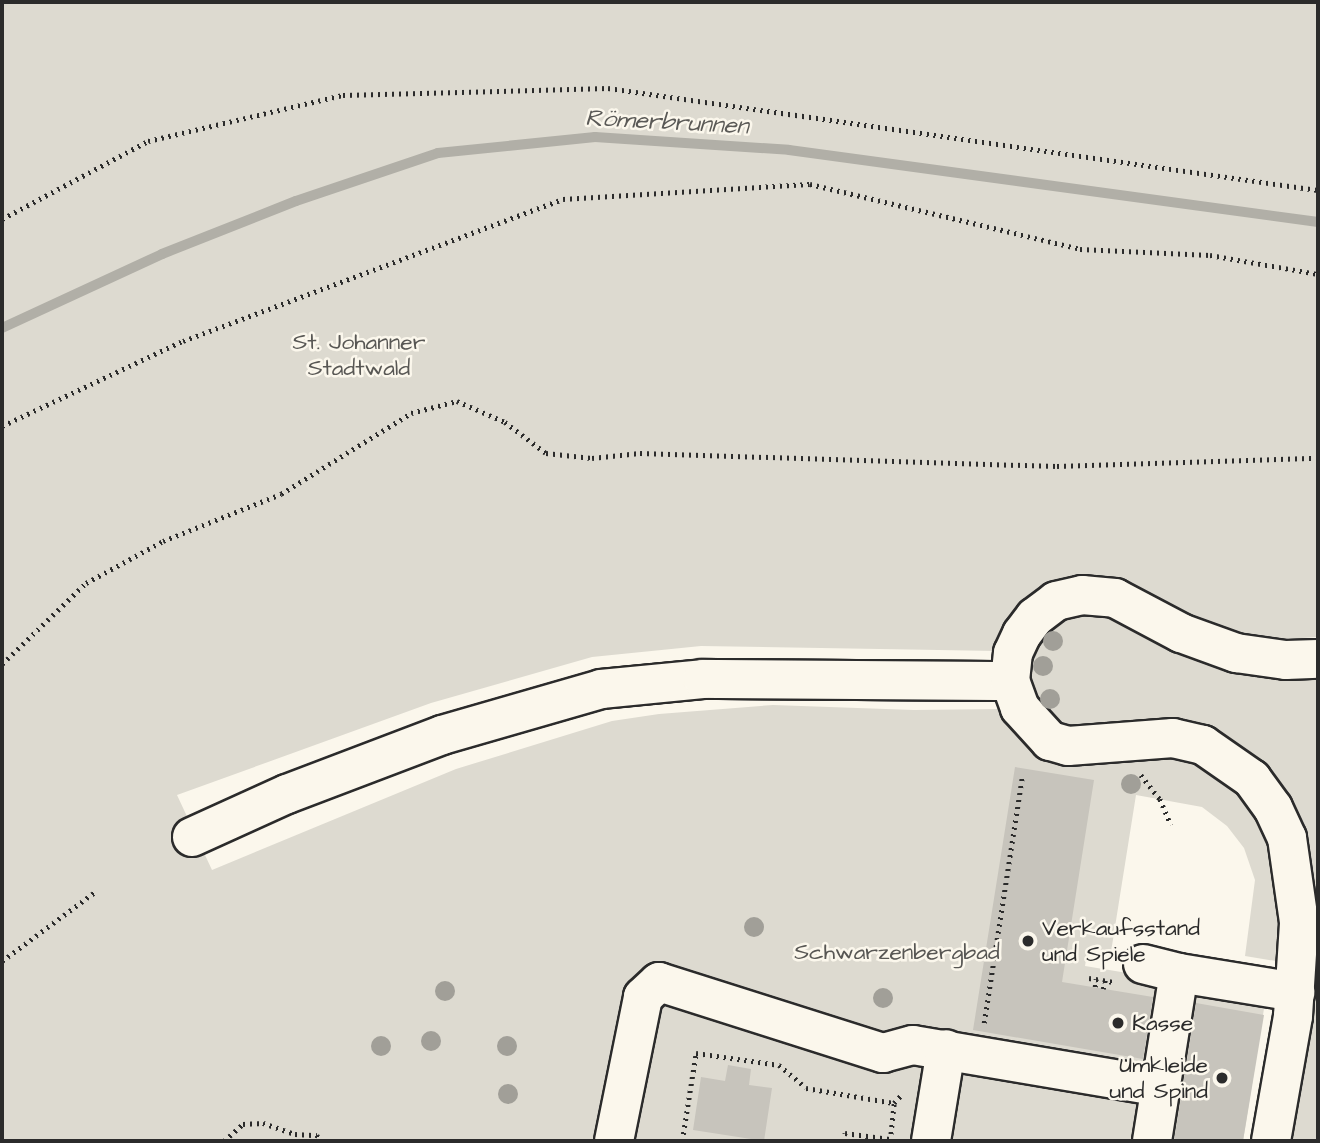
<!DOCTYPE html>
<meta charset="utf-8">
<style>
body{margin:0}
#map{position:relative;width:1320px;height:1143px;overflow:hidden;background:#fbf7ec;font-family:"Architects Daughter",sans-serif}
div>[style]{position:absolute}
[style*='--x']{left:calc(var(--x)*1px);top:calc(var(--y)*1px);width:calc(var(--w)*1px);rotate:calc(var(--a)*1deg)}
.green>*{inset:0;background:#dddad0}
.stream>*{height:10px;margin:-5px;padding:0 5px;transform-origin:5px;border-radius:5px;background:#b1afa7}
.building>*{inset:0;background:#c7c4bc}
.path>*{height:4.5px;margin-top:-2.25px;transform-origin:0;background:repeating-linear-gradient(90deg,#2b2b2b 0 2px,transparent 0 7px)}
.roads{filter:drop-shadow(2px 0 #2b2b2b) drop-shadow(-2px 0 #2b2b2b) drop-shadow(0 2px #2b2b2b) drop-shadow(0 -2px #2b2b2b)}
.minor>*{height:38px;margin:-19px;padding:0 19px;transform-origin:19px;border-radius:19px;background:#fbf7ec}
.trees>*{width:20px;height:20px;margin:-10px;border-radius:50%;background:#a19f98}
.dots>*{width:19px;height:19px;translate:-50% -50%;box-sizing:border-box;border:4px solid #fbf7ec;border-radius:50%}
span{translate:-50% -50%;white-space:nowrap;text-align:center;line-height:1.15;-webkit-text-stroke:5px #fbf7ec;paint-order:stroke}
.park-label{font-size:23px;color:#585754}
.poi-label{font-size:23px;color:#2b2b2b}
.left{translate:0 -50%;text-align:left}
.right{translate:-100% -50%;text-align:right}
.water-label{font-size:24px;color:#5a5956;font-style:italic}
.frame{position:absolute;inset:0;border:4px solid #2b2b2b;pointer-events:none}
</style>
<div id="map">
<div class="green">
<i style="clip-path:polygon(2px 2px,1318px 2px,1318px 637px,1286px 639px,1242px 633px,1186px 613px,1119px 580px,1078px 575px,1046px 586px,1024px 601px,1008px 623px,997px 651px,701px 646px,592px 657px,431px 703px,177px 795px,212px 870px,456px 769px,612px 721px,659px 714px,773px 705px,914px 710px,999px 709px,1029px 743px,1164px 755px,1199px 762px,1250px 799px,1279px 861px,1282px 962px,1245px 956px,1255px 880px,1244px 848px,1227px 826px,1202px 807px,1136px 795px,1111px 952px,1088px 948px,1085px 966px,1266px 996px,1243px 1141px,2px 1141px)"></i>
<i style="clip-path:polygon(1103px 612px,1318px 672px,1318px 929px,1313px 926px,1309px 867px,1297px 811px,1275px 777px,1250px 752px,1209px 728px,1078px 730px,1051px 717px,1031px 688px,1026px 658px,1040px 632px,1060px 618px)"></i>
<i style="clip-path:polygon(1318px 971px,1318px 1141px,1292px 1141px,1308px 1046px,1315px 972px)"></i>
</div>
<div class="stream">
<i style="--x:2;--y:328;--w:176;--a:-24.8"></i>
<i style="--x:162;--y:254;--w:144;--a:-21.6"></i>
<i style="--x:296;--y:201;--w:150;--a:-18.7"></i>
<i style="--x:438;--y:153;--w:158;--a:-5.8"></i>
<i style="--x:595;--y:137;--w:194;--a:3.8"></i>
<i style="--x:789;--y:150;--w:534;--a:7.75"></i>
</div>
<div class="building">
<i style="clip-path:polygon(1015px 767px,1094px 780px,1062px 982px,1153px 997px,1143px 1059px,973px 1030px)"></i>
<i style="clip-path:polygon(1196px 1003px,1264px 1015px,1243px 1141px,1174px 1141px)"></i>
<i style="clip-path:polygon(728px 1065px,751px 1069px,749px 1085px,772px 1088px,764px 1141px,693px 1130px,701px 1077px,725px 1081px)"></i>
</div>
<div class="path">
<i style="--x:2;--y:219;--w:166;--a:-28.1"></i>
<i style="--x:148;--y:141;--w:200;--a:-13.3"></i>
<i style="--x:343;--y:95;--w:265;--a:-1.5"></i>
<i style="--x:608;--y:88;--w:717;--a:8.18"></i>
<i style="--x:2;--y:426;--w:200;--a:-25.2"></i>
<i style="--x:183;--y:341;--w:406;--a:-20.5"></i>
<i style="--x:563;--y:199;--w:247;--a:-3.5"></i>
<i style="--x:810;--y:184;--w:278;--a:13.5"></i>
<i style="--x:1080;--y:249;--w:130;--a:2.6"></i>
<i style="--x:1210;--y:255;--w:110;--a:10"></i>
<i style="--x:2;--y:664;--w:117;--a:-44"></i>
<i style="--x:86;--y:583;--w:88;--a:-28.6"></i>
<i style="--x:163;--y:541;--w:127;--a:-21.7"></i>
<i style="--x:281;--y:494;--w:153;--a:-31.9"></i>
<i style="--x:411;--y:413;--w:48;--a:-14.6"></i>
<i style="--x:457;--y:401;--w:52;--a:23.6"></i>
<i style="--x:505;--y:422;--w:51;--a:37.1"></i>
<i style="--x:546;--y:453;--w:46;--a:6.2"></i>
<i style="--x:592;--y:458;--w:48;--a:-5.9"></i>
<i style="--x:640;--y:453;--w:417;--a:1.8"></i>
<i style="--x:1057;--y:466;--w:261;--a:-1.8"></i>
<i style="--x:1141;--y:775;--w:31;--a:52"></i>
<i style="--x:1160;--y:799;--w:28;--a:67"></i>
<i style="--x:2;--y:961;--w:116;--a:-36.6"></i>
<i style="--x:1089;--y:978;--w:25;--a:9"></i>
<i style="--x:1095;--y:987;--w:8;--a:-83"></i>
<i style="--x:1103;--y:989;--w:9;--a:-77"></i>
<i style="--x:984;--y:1023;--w:248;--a:-81.2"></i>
<i style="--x:224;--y:1141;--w:25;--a:-42"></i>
<i style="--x:243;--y:1124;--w:20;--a:-3"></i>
<i style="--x:263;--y:1123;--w:34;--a:19"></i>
<i style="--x:295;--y:1134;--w:22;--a:3"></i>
<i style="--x:317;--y:1135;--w:7;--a:63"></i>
<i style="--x:682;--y:1141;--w:89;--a:-81"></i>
<i style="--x:696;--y:1053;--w:84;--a:8.2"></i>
<i style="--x:779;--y:1065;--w:35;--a:40"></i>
<i style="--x:806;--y:1088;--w:89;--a:9.7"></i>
<i style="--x:843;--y:1141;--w:8;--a:-76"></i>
<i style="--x:845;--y:1133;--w:45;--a:7.6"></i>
<i style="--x:890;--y:1141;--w:38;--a:-84"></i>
<i style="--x:894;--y:1103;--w:13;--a:-48"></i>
</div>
<div class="roads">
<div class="minor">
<i style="--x:192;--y:837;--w:104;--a:-24.4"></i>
<i style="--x:287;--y:794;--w:166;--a:-20.8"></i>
<i style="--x:442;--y:735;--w:166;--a:-16.1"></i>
<i style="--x:601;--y:689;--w:102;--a:-5.6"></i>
<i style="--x:703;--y:679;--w:307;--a:0.4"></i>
<i style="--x:1143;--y:964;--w:37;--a:14"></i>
<i style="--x:1179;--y:973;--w:118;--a:9.3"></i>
<i style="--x:614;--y:1141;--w:147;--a:-78.6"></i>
<i style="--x:643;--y:997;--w:22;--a:-43"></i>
<i style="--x:659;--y:982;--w:235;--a:17.6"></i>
<i style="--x:883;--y:1053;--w:31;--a:-15"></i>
<i style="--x:913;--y:1045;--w:252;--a:9.6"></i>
<i style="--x:931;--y:1141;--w:93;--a:-80.7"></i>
<i style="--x:1152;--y:1141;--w:170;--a:-80.9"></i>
<i style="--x:1271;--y:1141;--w:127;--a:-80"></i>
<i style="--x:1293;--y:1016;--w:94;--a:-86.3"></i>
<i style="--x:1299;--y:922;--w:85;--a:-98.1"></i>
<i style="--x:1287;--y:838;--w:33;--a:-115"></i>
<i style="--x:1273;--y:808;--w:36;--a:-126"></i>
<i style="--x:1252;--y:779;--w:60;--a:-145.2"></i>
<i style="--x:1203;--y:745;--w:31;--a:-167"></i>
<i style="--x:1173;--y:738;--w:105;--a:175.6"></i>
<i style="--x:1068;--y:746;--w:19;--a:-164"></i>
<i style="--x:1050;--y:741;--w:45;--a:-132.3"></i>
<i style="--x:1020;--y:708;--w:29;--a:-110"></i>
<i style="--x:1010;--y:681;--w:28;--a:-84"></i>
<i style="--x:1013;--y:653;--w:21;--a:-65"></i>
<i style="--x:1022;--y:634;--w:21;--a:-53"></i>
<i style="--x:1035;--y:617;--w:26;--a:-37"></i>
<i style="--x:1056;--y:601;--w:27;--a:-13"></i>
<i style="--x:1082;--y:595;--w:33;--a:5"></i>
<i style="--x:1115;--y:598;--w:75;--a:27.9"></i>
<i style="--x:1181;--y:633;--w:59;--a:20"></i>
<i style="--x:1236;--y:653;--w:50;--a:8"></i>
<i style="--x:1286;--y:660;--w:32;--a:-2"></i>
</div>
</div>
<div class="trees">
<i style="left:1053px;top:641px"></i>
<i style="left:1043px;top:666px"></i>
<i style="left:1050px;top:699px"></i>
<i style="left:1131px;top:784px"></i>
<i style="left:754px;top:927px"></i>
<i style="left:445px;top:991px"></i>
<i style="left:883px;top:998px"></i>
<i style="left:431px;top:1041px"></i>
<i style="left:381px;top:1046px"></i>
<i style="left:507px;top:1046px"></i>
<i style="left:508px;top:1094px"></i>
</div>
<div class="dots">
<i style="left:1028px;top:941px;background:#2b2b2b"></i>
<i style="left:1118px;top:1023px;background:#2b2b2b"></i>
<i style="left:1222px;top:1078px;background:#2b2b2b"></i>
</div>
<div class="park-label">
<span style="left:359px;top:355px">St. Johanner<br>Stadtwald</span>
<span style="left:897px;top:952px">Schwarzenbergbad</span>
</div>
<div class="poi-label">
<span class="left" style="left:1042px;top:941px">Verkaufsstand<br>und Spiele</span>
<span class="left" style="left:1132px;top:1023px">Kasse</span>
<span class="right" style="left:1208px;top:1078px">Umkleide<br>und Spind</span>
</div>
<div class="water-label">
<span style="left:667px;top:123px;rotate:3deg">Römerbrunnen</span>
</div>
<div class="frame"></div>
</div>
